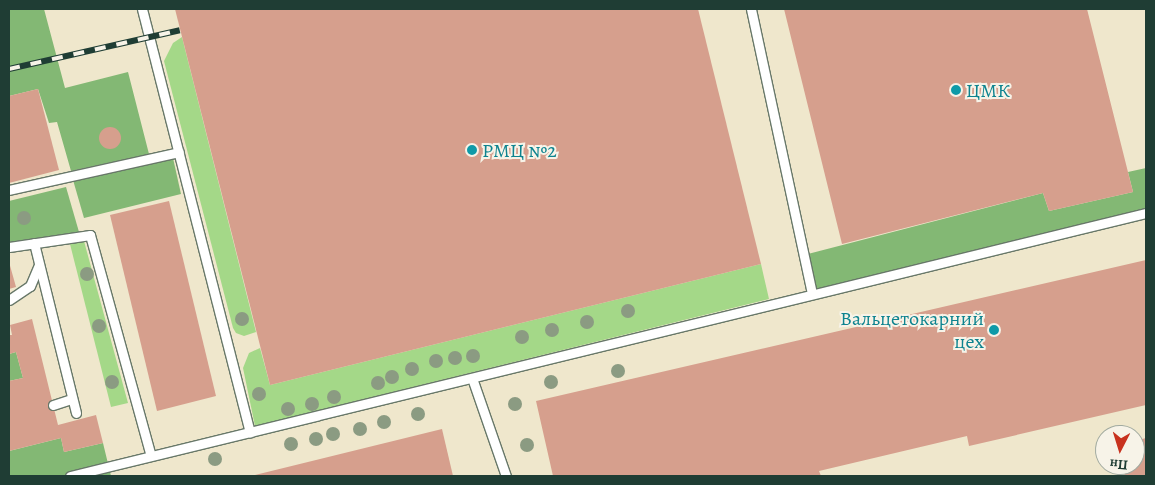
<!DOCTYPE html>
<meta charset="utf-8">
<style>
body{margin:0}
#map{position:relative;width:1155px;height:485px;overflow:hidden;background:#efe7cc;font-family:Alegreya,serif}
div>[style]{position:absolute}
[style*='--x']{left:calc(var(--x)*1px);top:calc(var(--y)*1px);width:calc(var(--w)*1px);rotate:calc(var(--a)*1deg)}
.green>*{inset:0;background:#a4d888}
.forest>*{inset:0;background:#83b874}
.building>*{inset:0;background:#d69f8d}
.round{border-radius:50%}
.roads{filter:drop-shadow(1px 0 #687869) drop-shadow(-1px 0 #687869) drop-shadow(0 1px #687869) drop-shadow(0 -1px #687869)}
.service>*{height:9px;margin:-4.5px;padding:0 4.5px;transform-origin:4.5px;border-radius:4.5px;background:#fff}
.rail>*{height:5.5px;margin-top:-2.75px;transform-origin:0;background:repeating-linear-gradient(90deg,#f7f3e8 0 11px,#1f3d34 0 22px);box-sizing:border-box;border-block:1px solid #1f3d34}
.trees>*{width:14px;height:14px;margin:-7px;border-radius:50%;background:#8b9b82}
.dots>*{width:14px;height:14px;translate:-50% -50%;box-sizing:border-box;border:2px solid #f7f3e8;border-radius:50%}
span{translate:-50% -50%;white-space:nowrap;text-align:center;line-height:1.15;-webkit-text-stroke:4px #f7f3e8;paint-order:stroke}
.culture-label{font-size:20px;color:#0d838f}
.left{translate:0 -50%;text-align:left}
.right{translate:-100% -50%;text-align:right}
.frame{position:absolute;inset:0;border:10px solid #1f3d34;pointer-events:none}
.north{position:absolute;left:1095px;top:425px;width:50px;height:50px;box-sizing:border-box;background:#f7f3e8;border:1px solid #a1aaa0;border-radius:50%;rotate:185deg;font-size:14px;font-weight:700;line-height:20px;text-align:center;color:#1f3d34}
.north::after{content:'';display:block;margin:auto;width:18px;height:22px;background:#c8321e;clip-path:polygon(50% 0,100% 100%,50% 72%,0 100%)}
</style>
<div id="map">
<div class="green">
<i style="clip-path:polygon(182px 37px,256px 332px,244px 336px,236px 333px,233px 328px,164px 61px,173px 43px)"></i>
<i style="clip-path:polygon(84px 241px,128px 403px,111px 407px,70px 244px)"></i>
<i style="clip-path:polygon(761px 264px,769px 299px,255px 426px,243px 368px,249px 353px,260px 348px,270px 385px)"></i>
</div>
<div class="forest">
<i style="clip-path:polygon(9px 9px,44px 9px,65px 88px,128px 72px,149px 154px,71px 171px,57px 122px,49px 123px,38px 89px,9px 96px)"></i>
<i style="clip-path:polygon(173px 158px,181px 194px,84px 218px,73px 180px)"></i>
<i style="clip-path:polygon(1146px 168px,1146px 213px,812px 294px,804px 255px,1043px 193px,1049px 211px,1133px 192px,1128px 172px)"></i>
<i style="clip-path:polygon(66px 187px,79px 232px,9px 242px,9px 201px)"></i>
<i style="clip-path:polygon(16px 352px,23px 378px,9px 381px,9px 354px)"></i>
<i style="clip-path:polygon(61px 438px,64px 452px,103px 443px,111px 476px,9px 476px,9px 451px)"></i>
</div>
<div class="building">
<i style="clip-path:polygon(175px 9px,698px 9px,761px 264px,270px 385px)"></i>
<i style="clip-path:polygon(784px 9px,1087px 9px,1133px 192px,1049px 211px,1043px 193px,842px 244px)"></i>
<i style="clip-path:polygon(38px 89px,59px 170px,9px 183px,9px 96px)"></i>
<i class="round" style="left:99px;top:127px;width:22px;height:22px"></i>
<i style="clip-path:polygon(169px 201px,216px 396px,157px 411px,110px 215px)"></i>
<i style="clip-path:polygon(1146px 260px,1146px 405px,969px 446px,967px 436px,819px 471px,821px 476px,553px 476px,536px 401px)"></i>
<i style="clip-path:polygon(9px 262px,16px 287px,9px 289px)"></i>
<i style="clip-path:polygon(32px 319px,58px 425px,96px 415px,103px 443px,64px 452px,61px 438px,9px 451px,9px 381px,23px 378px,16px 352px,9px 354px,9px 335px,12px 335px,10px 325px)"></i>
<i style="clip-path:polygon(442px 429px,453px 476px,251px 476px)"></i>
<i style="clip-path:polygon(1146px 438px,1146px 476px,1125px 476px,1122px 465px,1135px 465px,1135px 441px)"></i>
</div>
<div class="roads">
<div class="service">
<i style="--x:142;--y:9;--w:437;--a:75.7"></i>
<i style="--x:751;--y:9;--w:291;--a:77.9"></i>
<i style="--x:9;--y:190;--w:174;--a:-12.6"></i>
<i style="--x:34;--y:243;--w:175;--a:76.1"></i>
<i style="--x:9;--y:247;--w:82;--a:-8.4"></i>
<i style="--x:90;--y:235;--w:229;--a:74.6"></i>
<i style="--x:9;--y:300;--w:25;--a:-34"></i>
<i style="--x:30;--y:286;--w:23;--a:-67"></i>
<i style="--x:472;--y:378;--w:104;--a:70.9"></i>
<i style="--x:53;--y:405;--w:20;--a:-18"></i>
<i style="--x:70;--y:476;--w:1108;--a:-13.74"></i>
</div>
</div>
<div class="rail">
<i style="--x:9;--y:69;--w:175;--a:-12.8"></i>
</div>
<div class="trees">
<i style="left:24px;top:218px"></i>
<i style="left:87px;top:274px"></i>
<i style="left:628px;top:311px"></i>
<i style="left:242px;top:319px"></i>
<i style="left:587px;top:322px"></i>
<i style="left:99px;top:326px"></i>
<i style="left:552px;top:330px"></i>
<i style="left:522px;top:337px"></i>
<i style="left:473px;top:356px"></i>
<i style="left:455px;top:358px"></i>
<i style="left:436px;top:361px"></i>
<i style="left:412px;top:369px"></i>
<i style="left:618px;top:371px"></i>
<i style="left:392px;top:377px"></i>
<i style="left:112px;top:382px"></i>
<i style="left:551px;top:382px"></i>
<i style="left:378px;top:383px"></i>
<i style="left:259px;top:394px"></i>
<i style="left:334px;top:397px"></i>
<i style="left:312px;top:404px"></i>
<i style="left:515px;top:404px"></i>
<i style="left:288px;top:409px"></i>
<i style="left:418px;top:414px"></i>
<i style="left:384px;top:422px"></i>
<i style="left:360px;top:429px"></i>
<i style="left:333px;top:434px"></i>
<i style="left:316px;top:439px"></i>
<i style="left:291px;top:444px"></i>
<i style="left:527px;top:445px"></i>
<i style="left:215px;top:459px"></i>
</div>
<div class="dots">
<i style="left:956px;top:90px;background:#0f9aa8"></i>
<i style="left:472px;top:150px;background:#0f9aa8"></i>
<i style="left:994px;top:330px;background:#0f9aa8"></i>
</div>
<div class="culture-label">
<span class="left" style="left:966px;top:90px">ЦМК</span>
<span class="left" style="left:482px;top:150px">РМЦ №2</span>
<span class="right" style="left:984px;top:330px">Вальцетокарний<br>цех</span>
</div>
<div class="frame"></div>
<div class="north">Пн</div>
</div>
